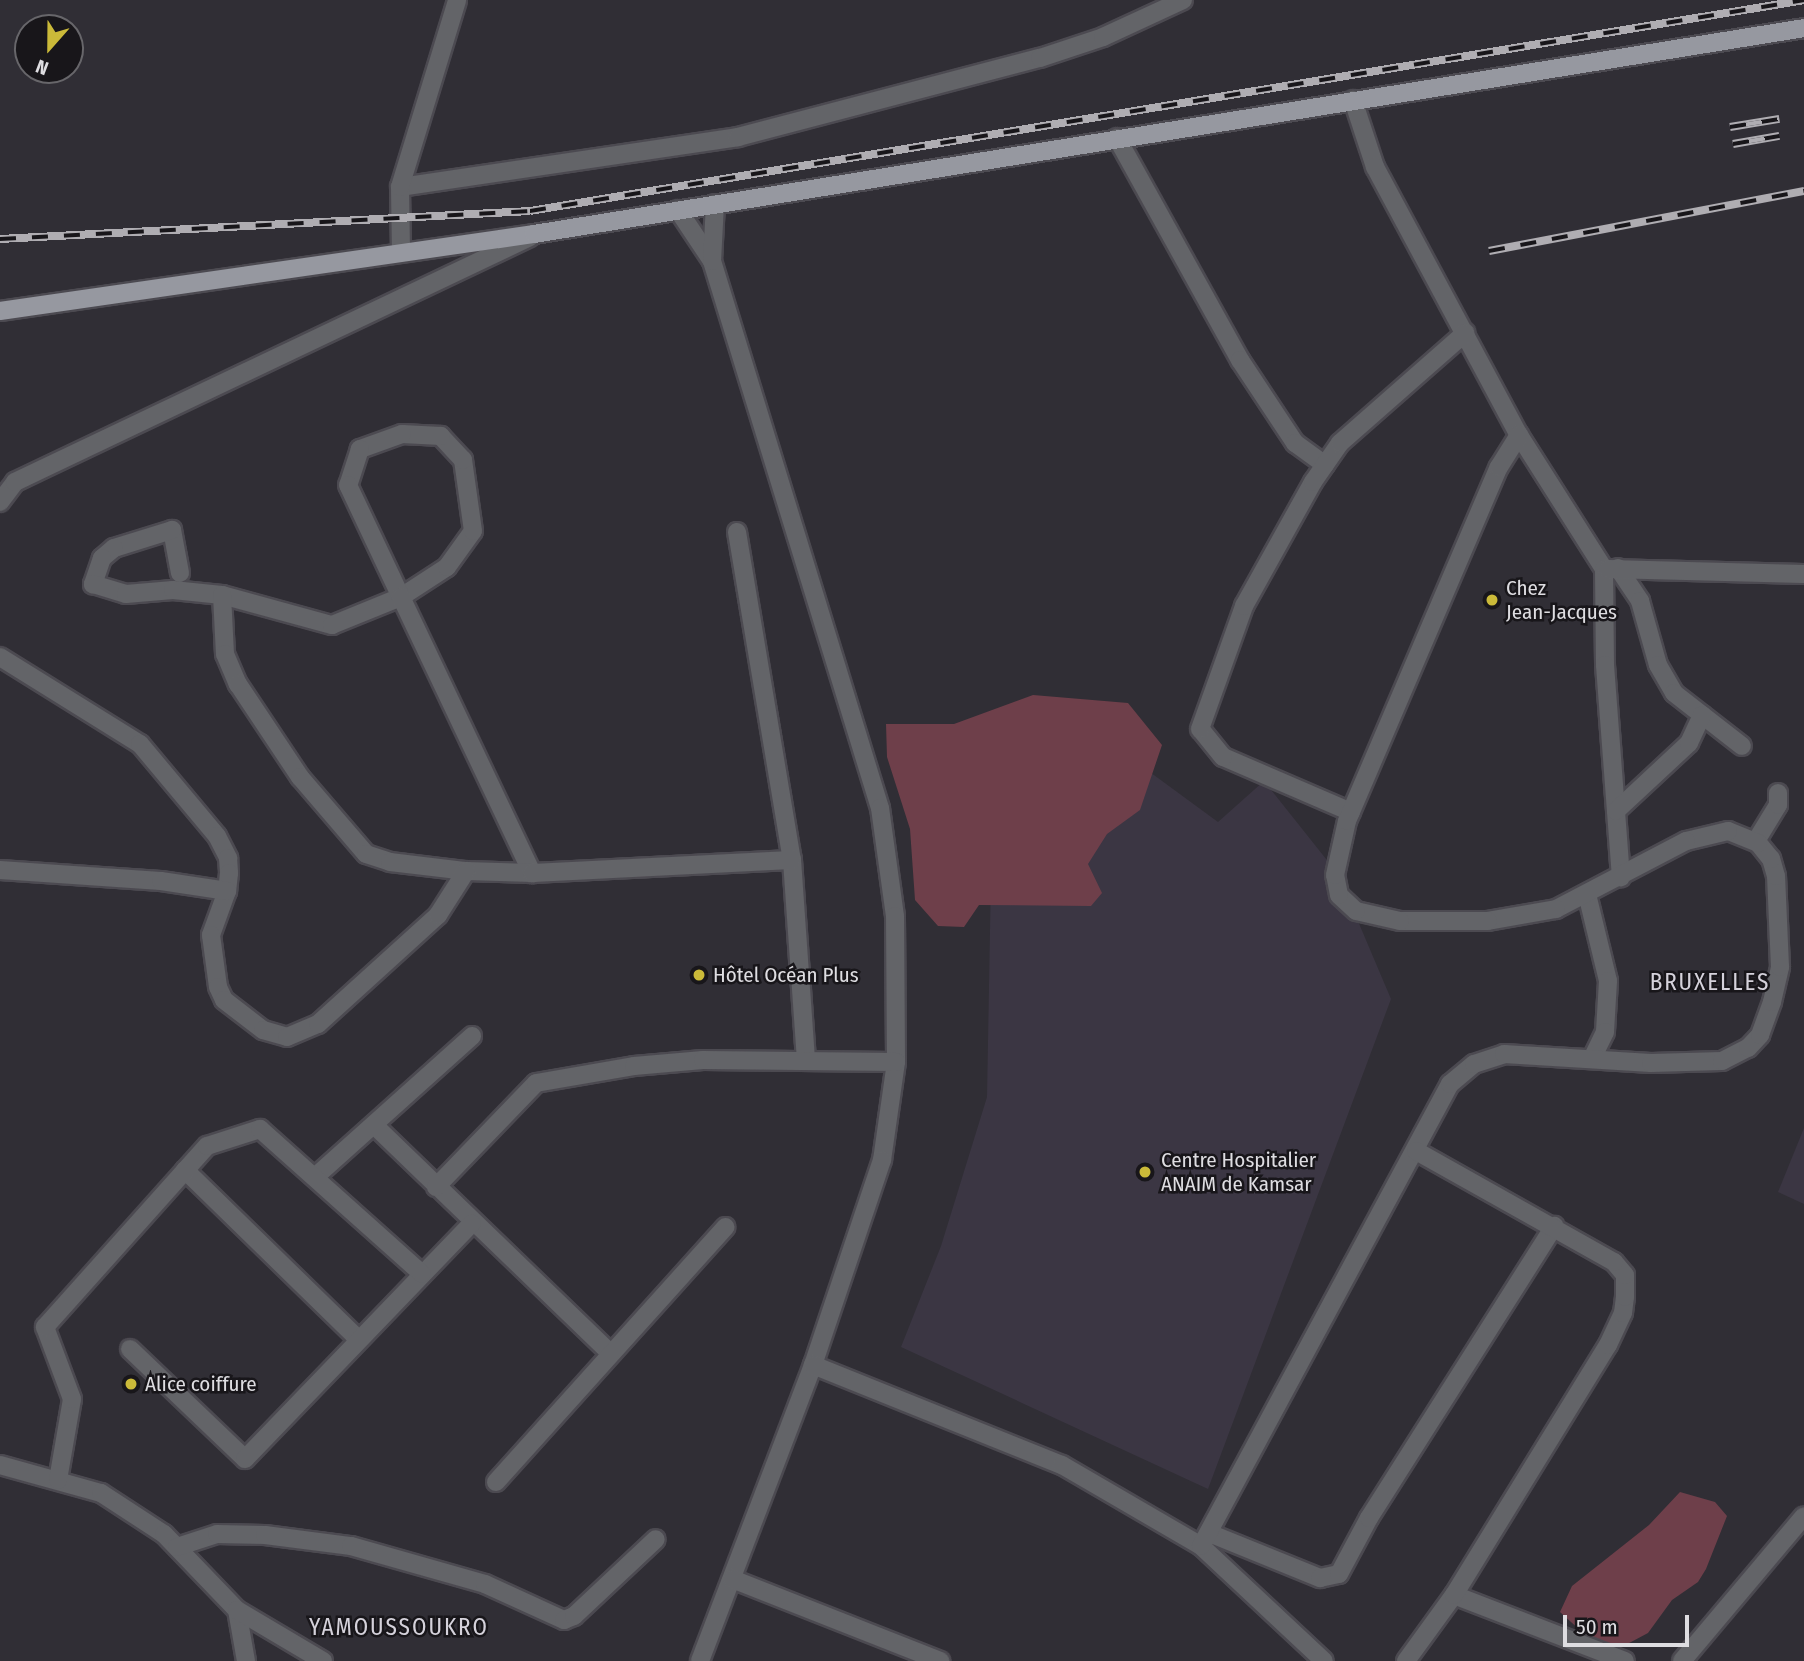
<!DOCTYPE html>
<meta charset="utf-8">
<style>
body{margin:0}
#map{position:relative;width:1804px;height:1661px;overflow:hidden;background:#302e35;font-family:"Fira Sans Condensed",sans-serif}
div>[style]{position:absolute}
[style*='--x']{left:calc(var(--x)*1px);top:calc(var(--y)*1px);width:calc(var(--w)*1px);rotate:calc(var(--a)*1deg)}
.built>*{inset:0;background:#3b3643}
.green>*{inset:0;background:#6e3f4a}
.roads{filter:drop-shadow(2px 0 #4c4a51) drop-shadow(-2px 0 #4c4a51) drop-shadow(0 2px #4c4a51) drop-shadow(0 -2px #4c4a51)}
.minor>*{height:18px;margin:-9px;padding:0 9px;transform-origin:9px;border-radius:9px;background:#636468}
.major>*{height:18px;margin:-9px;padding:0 9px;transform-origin:9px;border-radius:9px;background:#9698a0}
.rail>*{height:8px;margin-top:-4px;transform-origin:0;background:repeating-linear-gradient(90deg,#18161a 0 16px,#afadb2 0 32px);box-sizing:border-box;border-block:2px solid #afadb2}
.dots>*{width:19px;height:19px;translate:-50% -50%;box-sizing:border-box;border:4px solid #18161a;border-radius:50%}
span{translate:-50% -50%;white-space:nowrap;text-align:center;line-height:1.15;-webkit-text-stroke:5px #18161a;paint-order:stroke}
.poi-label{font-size:21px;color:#dedde1}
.left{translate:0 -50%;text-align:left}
.neighbourhood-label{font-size:23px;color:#d5d2db;letter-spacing:2px}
.north{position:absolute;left:14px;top:14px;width:70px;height:70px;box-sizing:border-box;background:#18161a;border:2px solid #67666a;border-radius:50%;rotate:201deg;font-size:19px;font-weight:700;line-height:28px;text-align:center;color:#dedde1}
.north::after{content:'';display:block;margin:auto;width:24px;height:32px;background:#cbba39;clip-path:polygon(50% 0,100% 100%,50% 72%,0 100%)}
.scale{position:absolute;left:1563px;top:1615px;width:126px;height:32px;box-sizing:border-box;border:4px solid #dedde1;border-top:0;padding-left:9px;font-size:21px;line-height:24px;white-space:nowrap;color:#dedde1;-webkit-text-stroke:5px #18161a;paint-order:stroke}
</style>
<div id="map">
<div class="built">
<i style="clip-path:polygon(1128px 756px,1218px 822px,1264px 781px,1338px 874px,1391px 999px,1208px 1489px,901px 1347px,941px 1246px,987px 1097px,991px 875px)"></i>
<i style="clip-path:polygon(1804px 1128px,1804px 1204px,1778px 1192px)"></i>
</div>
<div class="green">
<i style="clip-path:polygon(1033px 695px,1128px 703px,1162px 745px,1140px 810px,1107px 834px,1088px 864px,1102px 893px,1091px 906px,979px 905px,964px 927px,938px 926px,915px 900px,910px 829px,887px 757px,886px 724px,954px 724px)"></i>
<i style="clip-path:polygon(1680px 1492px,1715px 1502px,1727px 1516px,1706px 1569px,1698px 1582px,1672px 1600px,1648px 1633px,1616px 1650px,1593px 1642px,1560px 1612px,1572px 1586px,1649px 1525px)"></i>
</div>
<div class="roads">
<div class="minor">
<i style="--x:1353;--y:100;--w:71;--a:71.8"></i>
<i style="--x:1375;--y:167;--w:304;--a:61.8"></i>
<i style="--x:1519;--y:435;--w:159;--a:57.6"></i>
<i style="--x:1604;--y:569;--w:96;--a:89.4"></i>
<i style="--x:1605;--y:665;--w:213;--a:85.7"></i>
<i style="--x:1117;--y:138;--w:254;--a:61"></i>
<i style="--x:1240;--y:360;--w:100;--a:56.5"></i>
<i style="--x:1295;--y:443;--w:37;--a:36"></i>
<i style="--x:400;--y:187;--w:342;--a:-8.4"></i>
<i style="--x:738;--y:137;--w:312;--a:-14.7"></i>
<i style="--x:1040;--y:58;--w:66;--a:-18.4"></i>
<i style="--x:1103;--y:37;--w:88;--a:-24.8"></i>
<i style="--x:678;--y:210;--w:61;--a:56.3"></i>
<i style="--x:712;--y:261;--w:572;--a:72.93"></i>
<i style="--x:880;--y:808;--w:109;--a:82.1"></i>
<i style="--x:895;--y:916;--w:146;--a:89.6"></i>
<i style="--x:896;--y:1062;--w:99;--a:98.1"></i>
<i style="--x:882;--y:1160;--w:216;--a:108.6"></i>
<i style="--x:813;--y:1365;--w:317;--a:110.9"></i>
<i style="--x:401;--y:252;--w:65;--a:-90.9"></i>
<i style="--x:400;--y:187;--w:195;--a:-73"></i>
<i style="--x:712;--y:261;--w:57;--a:-87"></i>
<i style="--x:0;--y:502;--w:25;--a:-53"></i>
<i style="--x:15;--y:482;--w:570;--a:-25.44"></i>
<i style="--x:737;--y:532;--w:333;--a:80.5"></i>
<i style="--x:792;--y:860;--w:198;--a:86"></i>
<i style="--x:1618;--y:568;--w:40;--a:56"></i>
<i style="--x:1640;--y:601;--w:66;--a:74.3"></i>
<i style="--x:1658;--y:665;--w:32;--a:60"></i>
<i style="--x:1674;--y:693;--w:86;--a:37.9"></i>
<i style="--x:1608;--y:569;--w:196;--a:1.5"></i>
<i style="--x:180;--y:573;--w:44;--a:-100.5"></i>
<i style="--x:172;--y:530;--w:61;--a:162.8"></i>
<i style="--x:114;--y:548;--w:16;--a:140"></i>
<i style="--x:102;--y:558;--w:28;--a:109"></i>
<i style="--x:93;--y:584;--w:34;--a:17"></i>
<i style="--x:126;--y:594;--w:47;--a:-4.9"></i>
<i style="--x:173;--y:590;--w:49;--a:5.8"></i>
<i style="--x:222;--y:595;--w:114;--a:15.3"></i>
<i style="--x:332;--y:625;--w:74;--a:-22.1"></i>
<i style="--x:401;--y:597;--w:55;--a:-33.1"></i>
<i style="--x:447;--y:567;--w:44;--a:-54.2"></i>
<i style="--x:473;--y:531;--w:72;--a:-98"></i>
<i style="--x:463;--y:460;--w:33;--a:-133"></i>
<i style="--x:441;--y:436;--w:39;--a:-177"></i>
<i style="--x:402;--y:434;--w:45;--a:160.3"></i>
<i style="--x:360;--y:449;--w:38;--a:108"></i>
<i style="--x:348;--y:485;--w:124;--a:64.7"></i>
<i style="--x:401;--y:597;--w:306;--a:64.6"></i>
<i style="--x:222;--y:595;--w:59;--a:87.1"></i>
<i style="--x:225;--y:654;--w:33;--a:67"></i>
<i style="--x:238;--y:684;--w:112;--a:56.3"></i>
<i style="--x:300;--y:777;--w:101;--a:49.4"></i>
<i style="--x:366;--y:854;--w:25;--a:18"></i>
<i style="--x:390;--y:862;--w:77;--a:6.8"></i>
<i style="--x:466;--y:871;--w:66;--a:1.7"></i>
<i style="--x:532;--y:873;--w:260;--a:-2.9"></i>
<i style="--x:0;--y:657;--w:165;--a:31.9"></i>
<i style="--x:140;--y:744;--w:120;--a:50.1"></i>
<i style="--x:217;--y:836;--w:25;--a:63"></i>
<i style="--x:228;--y:858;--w:15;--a:86"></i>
<i style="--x:229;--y:873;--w:18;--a:96"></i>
<i style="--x:227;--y:891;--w:47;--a:110"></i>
<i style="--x:211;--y:935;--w:52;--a:82.3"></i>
<i style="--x:218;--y:987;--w:14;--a:65"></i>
<i style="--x:224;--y:1000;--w:49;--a:37.6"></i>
<i style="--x:263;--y:1030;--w:25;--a:16"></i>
<i style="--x:287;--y:1037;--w:34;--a:-23"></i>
<i style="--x:318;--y:1024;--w:162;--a:-42.2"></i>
<i style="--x:438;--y:915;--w:52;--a:-57.5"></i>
<i style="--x:1616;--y:811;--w:100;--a:-43"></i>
<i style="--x:1689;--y:743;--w:31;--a:-65"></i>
<i style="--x:1351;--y:812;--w:139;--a:-156.7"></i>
<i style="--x:1223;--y:757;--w:36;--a:-129"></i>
<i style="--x:1200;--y:729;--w:131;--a:-70.3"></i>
<i style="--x:1244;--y:606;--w:142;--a:-60.9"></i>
<i style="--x:1313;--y:482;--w:47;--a:-55.3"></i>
<i style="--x:1340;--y:443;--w:167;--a:-41.3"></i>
<i style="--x:1756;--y:841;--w:42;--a:-58.6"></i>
<i style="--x:1778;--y:805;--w:12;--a:-90"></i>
<i style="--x:0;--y:870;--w:161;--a:3.9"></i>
<i style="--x:161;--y:881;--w:67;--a:8.6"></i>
<i style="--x:1587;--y:894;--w:89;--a:76.4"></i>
<i style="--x:1608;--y:981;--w:51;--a:93.4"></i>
<i style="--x:1605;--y:1032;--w:28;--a:116"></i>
<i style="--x:374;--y:1125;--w:328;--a:44"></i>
<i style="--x:185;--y:1170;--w:243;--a:44.3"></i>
<i style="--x:315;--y:1177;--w:211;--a:-41.9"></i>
<i style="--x:436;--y:1187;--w:144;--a:-46.1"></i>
<i style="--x:536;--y:1083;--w:99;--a:-9.8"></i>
<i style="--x:634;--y:1066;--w:69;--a:-5"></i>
<i style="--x:703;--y:1060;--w:193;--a:0.6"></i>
<i style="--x:130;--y:1349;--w:159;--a:43.7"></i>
<i style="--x:245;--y:1459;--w:327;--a:-46.1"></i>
<i style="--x:813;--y:1365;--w:268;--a:21.9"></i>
<i style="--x:1062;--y:1465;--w:161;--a:30.2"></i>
<i style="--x:1201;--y:1546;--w:168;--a:43.1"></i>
<i style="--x:0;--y:1465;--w:105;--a:15.5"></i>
<i style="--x:101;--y:1493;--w:75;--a:33.1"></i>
<i style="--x:164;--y:1534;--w:105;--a:46.2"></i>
<i style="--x:237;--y:1610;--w:52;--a:80"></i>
<i style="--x:58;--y:1480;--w:82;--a:-80.2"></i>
<i style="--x:72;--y:1399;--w:77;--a:-110.6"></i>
<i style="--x:45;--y:1327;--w:243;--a:-48.2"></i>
<i style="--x:207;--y:1146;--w:56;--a:-17.8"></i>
<i style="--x:260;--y:1129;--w:217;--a:41.8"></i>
<i style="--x:496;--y:1482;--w:343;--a:-48"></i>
<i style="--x:1209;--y:1533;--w:120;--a:22.1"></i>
<i style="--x:1320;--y:1578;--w:19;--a:-12"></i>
<i style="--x:1339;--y:1574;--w:64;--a:-61.8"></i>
<i style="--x:1369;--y:1518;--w:346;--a:-57.6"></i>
<i style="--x:1201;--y:1546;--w:525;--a:-61.68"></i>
<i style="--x:1450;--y:1084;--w:31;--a:-40"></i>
<i style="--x:1474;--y:1064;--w:32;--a:-18"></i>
<i style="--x:1504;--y:1054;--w:147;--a:3.5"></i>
<i style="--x:1651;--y:1063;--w:71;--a:-1.6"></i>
<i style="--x:1722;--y:1061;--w:29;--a:-27"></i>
<i style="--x:1748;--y:1048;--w:18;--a:-47"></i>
<i style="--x:1760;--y:1035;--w:35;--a:-70"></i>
<i style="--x:1772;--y:1002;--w:36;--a:-77"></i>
<i style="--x:1780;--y:967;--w:91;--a:-92.5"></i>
<i style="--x:1776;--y:876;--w:18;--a:-106"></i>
<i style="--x:1771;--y:859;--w:21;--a:-129"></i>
<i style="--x:1758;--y:843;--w:32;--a:-158"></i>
<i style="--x:1728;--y:831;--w:43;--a:166.6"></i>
<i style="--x:1686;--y:841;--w:147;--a:152.4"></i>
<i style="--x:1556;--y:909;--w:69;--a:170"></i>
<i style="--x:1488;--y:921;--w:88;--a:180"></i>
<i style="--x:1400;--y:921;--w:45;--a:-167.2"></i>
<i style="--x:1356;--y:911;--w:23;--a:-137"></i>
<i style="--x:1339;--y:895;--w:20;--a:-101"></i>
<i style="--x:1335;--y:875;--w:55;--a:-77.5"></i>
<i style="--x:1347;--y:821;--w:385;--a:-66.8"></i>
<i style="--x:1499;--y:467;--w:38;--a:-58"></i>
<i style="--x:177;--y:1547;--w:42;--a:-18"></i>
<i style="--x:217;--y:1534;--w:48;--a:1.2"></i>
<i style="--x:265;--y:1535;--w:87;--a:7.3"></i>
<i style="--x:351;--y:1546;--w:139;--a:15.8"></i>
<i style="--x:485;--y:1584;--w:87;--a:24.5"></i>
<i style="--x:564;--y:1620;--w:11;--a:-22"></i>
<i style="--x:574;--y:1616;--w:112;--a:-43.2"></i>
<i style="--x:732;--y:1579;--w:224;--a:21.5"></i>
<i style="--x:1454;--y:1595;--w:183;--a:21.1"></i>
<i style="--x:237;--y:1610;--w:100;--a:30.7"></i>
<i style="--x:1406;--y:1661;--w:82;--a:-54"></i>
<i style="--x:1454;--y:1595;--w:294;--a:-58.4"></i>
<i style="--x:1608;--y:1345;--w:35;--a:-65"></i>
<i style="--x:1623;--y:1313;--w:16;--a:-83"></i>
<i style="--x:1625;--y:1297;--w:22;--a:-90"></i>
<i style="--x:1625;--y:1275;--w:17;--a:-130"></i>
<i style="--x:1614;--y:1262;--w:227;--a:-150.7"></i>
<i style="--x:1682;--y:1661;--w:189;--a:-49.9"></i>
</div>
<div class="major">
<i style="--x:0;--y:311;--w:540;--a:-8.21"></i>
<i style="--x:534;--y:234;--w:1287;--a:-9.21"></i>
</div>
</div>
<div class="rail">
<i style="--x:1730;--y:127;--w:50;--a:-9.3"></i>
<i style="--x:1733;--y:144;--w:47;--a:-9.9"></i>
<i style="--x:0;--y:239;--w:531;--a:-3.02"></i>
<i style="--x:530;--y:211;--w:1291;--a:-9.4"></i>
<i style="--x:1489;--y:251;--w:321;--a:-10.8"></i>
</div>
<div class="dots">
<i style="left:1492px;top:600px;background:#cbba39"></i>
<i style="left:699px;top:975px;background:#cbba39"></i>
<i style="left:1145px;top:1172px;background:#cbba39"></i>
<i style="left:131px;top:1384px;background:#cbba39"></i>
</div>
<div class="poi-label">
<span class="left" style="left:1506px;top:600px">Chez<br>Jean-Jacques</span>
<span class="left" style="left:713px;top:975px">Hôtel Océan Plus</span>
<span class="left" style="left:1161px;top:1172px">Centre Hospitalier<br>ANAIM de Kamsar</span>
<span class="left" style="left:145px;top:1384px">Alice coiffure</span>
</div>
<div class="neighbourhood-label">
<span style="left:1710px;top:982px">BRUXELLES</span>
<span style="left:399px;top:1627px">YAMOUSSOUKRO</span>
</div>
<div class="north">N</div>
<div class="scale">50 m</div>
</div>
